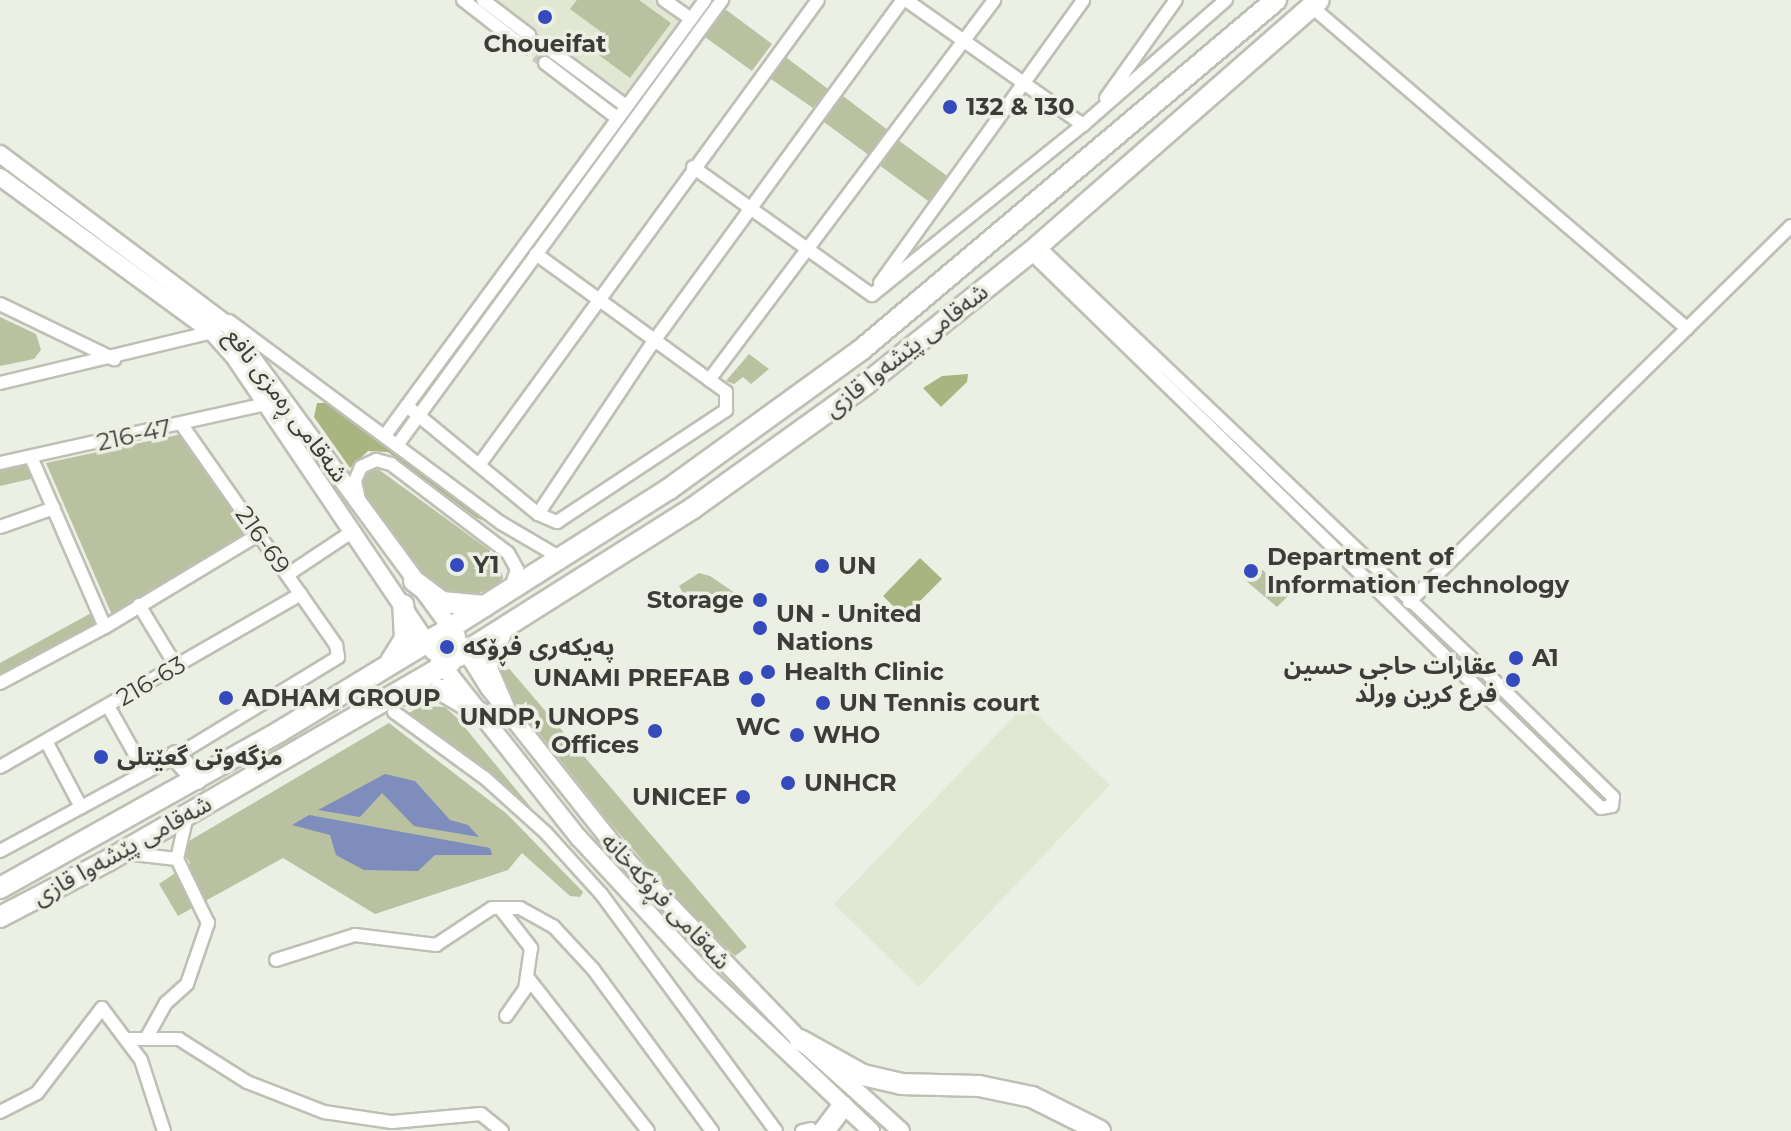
<!DOCTYPE html>
<meta charset="utf-8">
<style>
body{margin:0}
#map{position:relative;width:1791px;height:1131px;overflow:hidden;background:#ecefe3;font-family:Montserrat,"Noto Sans Arabic",sans-serif}
div>[style]{position:absolute}
[style*='--x']{left:calc(var(--x)*1px);top:calc(var(--y)*1px);width:calc(var(--w)*1px);rotate:calc(var(--a)*1deg)}
.built>*{inset:0;background:#e2e7d3}
.green>*{inset:0;background:#b9c1a1}
.forest>*{inset:0;background:#a9b480}
.water>*{inset:0;background:#7e8dbc}
.minor-tunnel>*{height:12px;margin-top:-6px;transform-origin:0;background:repeating-linear-gradient(90deg,#c9cbc1 0 12px,transparent 0 18px)}
.roads{filter:drop-shadow(2px 0 #bdc0b5) drop-shadow(-2px 0 #bdc0b5) drop-shadow(0 2px #bdc0b5) drop-shadow(0 -2px #bdc0b5)}
.minor>*{height:12px;margin:-6px;padding:0 6px;transform-origin:6px;border-radius:6px;background:#fff}
.major>*{height:16px;margin:-8px;padding:0 8px;transform-origin:8px;border-radius:8px;background:#fff}
.highway>*{height:20px;margin:-10px;padding:0 10px;transform-origin:10px;border-radius:10px;background:#fff}
.dots>*{width:22px;height:22px;translate:-50% -50%;box-sizing:border-box;border:4px solid #ecefe3;border-radius:50%}
span{translate:-50% -50%;white-space:nowrap;text-align:center;line-height:1.15;-webkit-text-stroke:7px #ecefe3;paint-order:stroke}
.poi-label{font-size:24px;color:#3c3d39;font-weight:700}
.left{translate:0 -50%;text-align:left}
.right{translate:-100% -50%;text-align:right}
.street-label{font-size:24px;color:#3c3d39}
</style>
<div id="map">
<div class="built">
<i style="clip-path:polygon(483px 0,666px 0,691px 19px,626px 106px,553px 53px,544px 64px,521px 47px,529px 35px)"></i>
<i style="clip-path:polygon(1026px 704px,1110px 785px,919px 987px,834px 904px)"></i>
</div>
<div class="green">
<i style="clip-path:polygon(577px 0,639px 0,671px 23px,630px 78px,592px 50px,604px 34px,570px 9px)"></i>
<i style="clip-path:polygon(725px 9px,772px 44px,752px 71px,705px 37px)"></i>
<i style="clip-path:polygon(783px 55px,828px 89px,813px 108px,768px 77px)"></i>
<i style="clip-path:polygon(843px 96px,889px 131px,870px 156px,824px 122px)"></i>
<i style="clip-path:polygon(894px 137px,954px 181px,935px 206px,875px 162px)"></i>
<i style="clip-path:polygon(0 317px,36px 334px,41px 350px,34px 359px,0 366px)"></i>
<i style="clip-path:polygon(749px 354px,769px 369px,751px 384px,743px 377px,734px 384px,726px 381px)"></i>
<i style="clip-path:polygon(182px 434px,249px 533px,112px 615px,46px 463px)"></i>
<i style="clip-path:polygon(31px 464px,35px 478px,0 486px,0 470px)"></i>
<i style="clip-path:polygon(378px 469px,496px 555px,503px 578px,493px 588px,457px 601px,431px 587px,361px 488px,366px 473px)"></i>
<i style="clip-path:polygon(1258px 566px,1290px 594px,1277px 607px,1245px 580px)"></i>
<i style="clip-path:polygon(699px 573px,710px 576px,735px 593px,689px 603px,679px 586px)"></i>
<i style="clip-path:polygon(93px 612px,98px 625px,0 678px,0 663px)"></i>
<i style="clip-path:polygon(501px 659px,747px 947px,735px 956px,677px 900px,610px 823px,500px 684px,495px 665px)"></i>
<i style="clip-path:polygon(421px 706px,445px 707px,457px 718px,538px 816px,532px 818px,404px 716px)"></i>
<i style="clip-path:polygon(389px 723px,507px 814px,583px 892px,580px 897px,570px 896px,522px 853px,508px 870px,375px 914px,283px 858px,178px 916px,159px 884px,190px 863px,184px 854px,189px 841px)"></i>
</div>
<div class="forest">
<i style="clip-path:polygon(968px 374px,967px 382px,941px 407px,923px 388px,942px 376px)"></i>
<i style="clip-path:polygon(317px 403px,331px 403px,496px 525px,477px 518px,388px 452px,368px 451px,350px 468px,314px 417px)"></i>
<i style="clip-path:polygon(920px 558px,942px 579px,904px 617px,883px 596px)"></i>
</div>
<div class="water">
<i style="clip-path:polygon(385px 774px,415px 781px,450px 820px,468px 825px,479px 837px,414px 826px,382px 793px,360px 817px,318px 810px)"></i>
<i style="clip-path:polygon(309px 815px,490px 848px,492px 855px,435px 855px,418px 871px,364px 870px,336px 855px,330px 835px,292px 825px)"></i>
</div>
<div class="minor-tunnel">
<i style="--x:529;--y:35;--w:29;--a:35"></i>
<i style="--x:521;--y:45;--w:30;--a:37"></i>
</div>
<div class="roads">
<div class="minor">
<i style="--x:463;--y:0;--w:73;--a:37.8"></i>
<i style="--x:483;--y:0;--w:58;--a:37.3"></i>
<i style="--x:664;--y:0;--w:33;--a:35"></i>
<i style="--x:906;--y:0;--w:217;--a:35.2"></i>
<i style="--x:1312;--y:7;--w:494;--a:40.6"></i>
<i style="--x:553;--y:52;--w:91;--a:36.5"></i>
<i style="--x:545;--y:63;--w:91;--a:37.4"></i>
<i style="--x:1106;--y:98;--w:120;--a:-54.5"></i>
<i style="--x:693;--y:167;--w:220;--a:35.6"></i>
<i style="--x:1030;--y:252;--w:797;--a:44.24"></i>
<i style="--x:1601;--y:808;--w:11;--a:-10"></i>
<i style="--x:1612;--y:806;--w:9;--a:-84"></i>
<i style="--x:1613;--y:797;--w:202;--a:-135.6"></i>
<i style="--x:1469;--y:656;--w:595;--a:-136.43"></i>
<i style="--x:880;--y:283;--w:348;--a:-54.3"></i>
<i style="--x:872;--y:295;--w:271;--a:-38.9"></i>
<i style="--x:1083;--y:125;--w:190;--a:-41.2"></i>
<i style="--x:0;--y:304;--w:127;--a:25.8"></i>
<i style="--x:229;--y:321;--w:339;--a:36.6"></i>
<i style="--x:501;--y:523;--w:69;--a:30.3"></i>
<i style="--x:709;--y:380;--w:475;--a:-53.1"></i>
<i style="--x:0;--y:383;--w:218;--a:-13.5"></i>
<i style="--x:407;--y:406;--w:170;--a:39.5"></i>
<i style="--x:538;--y:514;--w:21;--a:23"></i>
<i style="--x:557;--y:522;--w:203;--a:-33.5"></i>
<i style="--x:726;--y:410;--w:18;--a:-90"></i>
<i style="--x:726;--y:392;--w:235;--a:-144"></i>
<i style="--x:386;--y:434;--w:539;--a:-53.68"></i>
<i style="--x:398;--y:444;--w:550;--a:-53.88"></i>
<i style="--x:31;--y:457;--w:185;--a:66.5"></i>
<i style="--x:0;--y:463;--w:273;--a:-12.5"></i>
<i style="--x:479;--y:465;--w:575;--a:-53.91"></i>
<i style="--x:359;--y:499;--w:18;--a:-103"></i>
<i style="--x:355;--y:481;--w:15;--a:-67"></i>
<i style="--x:361;--y:467;--w:17;--a:-25"></i>
<i style="--x:376;--y:460;--w:16;--a:15"></i>
<i style="--x:391;--y:464;--w:147;--a:37.3"></i>
<i style="--x:508;--y:553;--w:18;--a:61"></i>
<i style="--x:517;--y:569;--w:20;--a:108"></i>
<i style="--x:538;--y:514;--w:208;--a:-56.2"></i>
<i style="--x:654;--y:341;--w:422;--a:-53.9"></i>
<i style="--x:0;--y:527;--w:57;--a:-19.4"></i>
<i style="--x:287;--y:575;--w:79;--a:-33.7"></i>
<i style="--x:1409;--y:602;--w:536;--a:-44.55"></i>
<i style="--x:139;--y:605;--w:71;--a:58.8"></i>
<i style="--x:0;--y:683;--w:119;--a:-28.1"></i>
<i style="--x:105;--y:627;--w:180;--a:-31.1"></i>
<i style="--x:108;--y:706;--w:76;--a:60.7"></i>
<i style="--x:394;--y:712;--w:112;--a:36"></i>
<i style="--x:485;--y:778;--w:82;--a:42"></i>
<i style="--x:546;--y:833;--w:84;--a:47.9"></i>
<i style="--x:602;--y:895;--w:293;--a:53.6"></i>
<i style="--x:46;--y:741;--w:75;--a:62.1"></i>
<i style="--x:0;--y:767;--w:347;--a:-29.9"></i>
<i style="--x:0;--y:851;--w:200;--a:-28.4"></i>
<i style="--x:176;--y:756;--w:190;--a:-31.4"></i>
<i style="--x:338;--y:657;--w:12;--a:-99"></i>
<i style="--x:336;--y:645;--w:269;--a:-125"></i>
<i style="--x:124;--y:853;--w:53;--a:6.5"></i>
<i style="--x:500;--y:908;--w:51;--a:52.2"></i>
<i style="--x:531;--y:948;--w:41;--a:98.3"></i>
<i style="--x:525;--y:989;--w:33;--a:125"></i>
<i style="--x:276;--y:960;--w:83;--a:-17.6"></i>
<i style="--x:355;--y:935;--w:82;--a:7"></i>
<i style="--x:436;--y:945;--w:67;--a:-33.5"></i>
<i style="--x:492;--y:908;--w:28;--a:0"></i>
<i style="--x:520;--y:908;--w:38;--a:29"></i>
<i style="--x:553;--y:926;--w:59;--a:47.1"></i>
<i style="--x:593;--y:969;--w:201;--a:53.7"></i>
<i style="--x:528;--y:978;--w:194;--a:51.9"></i>
<i style="--x:147;--y:1037;--w:39;--a:-61"></i>
<i style="--x:166;--y:1003;--w:28;--a:-42"></i>
<i style="--x:187;--y:984;--w:65;--a:-71"></i>
<i style="--x:208;--y:923;--w:71;--a:-115.8"></i>
<i style="--x:177;--y:859;--w:45;--a:-77.2"></i>
<i style="--x:129;--y:1039;--w:50;--a:0"></i>
<i style="--x:179;--y:1039;--w:80;--a:32.3"></i>
<i style="--x:247;--y:1082;--w:83;--a:21.3"></i>
<i style="--x:324;--y:1112;--w:69;--a:8.4"></i>
<i style="--x:392;--y:1122;--w:89;--a:-5.1"></i>
<i style="--x:481;--y:1114;--w:27;--a:39"></i>
<i style="--x:0;--y:1112;--w:42;--a:-27.2"></i>
<i style="--x:37;--y:1093;--w:107;--a:-52.6"></i>
<i style="--x:102;--y:1008;--w:65;--a:53.1"></i>
<i style="--x:141;--y:1060;--w:75;--a:72.1"></i>
<i style="--x:802;--y:1131;--w:9;--a:-13"></i>
</div>
<div class="major">
<i style="--x:0;--y:154;--w:286;--a:36.9"></i>
<i style="--x:229;--y:326;--w:385;--a:53.7"></i>
<i style="--x:0;--y:177;--w:263;--a:36.2"></i>
<i style="--x:212;--y:332;--w:31;--a:48"></i>
<i style="--x:233;--y:355;--w:358;--a:56"></i>
<i style="--x:462;--y:645;--w:51;--a:57.9"></i>
<i style="--x:489;--y:688;--w:213;--a:51.5"></i>
<i style="--x:622;--y:855;--w:257;--a:46.1"></i>
<i style="--x:800;--y:1040;--w:136;--a:42"></i>
<i style="--x:439;--y:661;--w:226;--a:51.7"></i>
<i style="--x:579;--y:838;--w:184;--a:47.2"></i>
<i style="--x:704;--y:973;--w:230;--a:43.4"></i>
</div>
<div class="highway">
<i style="--x:414;--y:581;--w:35;--a:37"></i>
<i style="--x:442;--y:602;--w:43;--a:5.3"></i>
<i style="--x:442;--y:633;--w:269;--a:-32.4"></i>
<i style="--x:669;--y:489;--w:237;--a:-35.9"></i>
<i style="--x:861;--y:350;--w:543;--a:-40.14"></i>
<i style="--x:501;--y:633;--w:36;--a:114"></i>
<i style="--x:486;--y:666;--w:46;--a:66.8"></i>
<i style="--x:459;--y:656;--w:277;--a:-32.3"></i>
<i style="--x:693;--y:508;--w:213;--a:-35.6"></i>
<i style="--x:866;--y:384;--w:221;--a:-38.7"></i>
<i style="--x:1038;--y:246;--w:373;--a:-41.2"></i>
<i style="--x:391;--y:661;--w:26;--a:-58"></i>
<i style="--x:405;--y:639;--w:34;--a:-93"></i>
<i style="--x:403;--y:695;--w:38;--a:-7"></i>
<i style="--x:441;--y:690;--w:51;--a:30.6"></i>
<i style="--x:176;--y:756;--w:31;--a:48"></i>
<i style="--x:0;--y:888;--w:320;--a:-29.2"></i>
<i style="--x:279;--y:732;--w:185;--a:-31.3"></i>
<i style="--x:0;--y:917;--w:123;--a:-27.6"></i>
<i style="--x:109;--y:860;--w:395;--a:-30.1"></i>
<i style="--x:800;--y:1040;--w:72;--a:29.1"></i>
<i style="--x:863;--y:1075;--w:39;--a:13"></i>
<i style="--x:901;--y:1084;--w:78;--a:1.5"></i>
<i style="--x:979;--y:1086;--w:54;--a:11.7"></i>
<i style="--x:1032;--y:1097;--w:76;--a:26.6"></i>
<i style="--x:824;--y:1131;--w:31;--a:-53"></i>
</div>
</div>
<div class="dots">
<i style="left:545px;top:17px;background:#354abc"></i>
<i style="left:950px;top:107px;background:#354abc"></i>
<i style="left:457px;top:565px;background:#354abc"></i>
<i style="left:822px;top:566px;background:#354abc"></i>
<i style="left:1251px;top:571px;background:#354abc"></i>
<i style="left:760px;top:600px;background:#354abc"></i>
<i style="left:760px;top:628px;background:#354abc"></i>
<i style="left:447px;top:647px;background:#354abc"></i>
<i style="left:1516px;top:658px;background:#354abc"></i>
<i style="left:768px;top:672px;background:#354abc"></i>
<i style="left:746px;top:678px;background:#354abc"></i>
<i style="left:1513px;top:680px;background:#354abc"></i>
<i style="left:226px;top:698px;background:#354abc"></i>
<i style="left:758px;top:700px;background:#354abc"></i>
<i style="left:823px;top:703px;background:#354abc"></i>
<i style="left:655px;top:731px;background:#354abc"></i>
<i style="left:797px;top:735px;background:#354abc"></i>
<i style="left:101px;top:757px;background:#354abc"></i>
<i style="left:788px;top:783px;background:#354abc"></i>
<i style="left:743px;top:797px;background:#354abc"></i>
</div>
<div class="poi-label">
<span style="left:545px;top:44px">Choueifat</span>
<span class="left" style="left:966px;top:107px">132 &amp; 130</span>
<span class="left" style="left:1267px;top:571px">Department of<br>Information Technology</span>
<span class="left" style="left:473px;top:565px">Y1</span>
<span class="left" style="left:838px;top:566px">UN</span>
<span class="right" style="left:744px;top:600px">Storage</span>
<span class="left" style="left:776px;top:628px">UN - United<br>Nations</span>
<span class="left" style="left:463px;top:647px">پەیکەری فڕۆکە</span>
<span class="left" style="left:1532px;top:658px">A1</span>
<span class="right" style="left:1497px;top:680px">عقارات حاجي حسين<br>فرع كرين ورلد</span>
<span class="left" style="left:784px;top:672px">Health Clinic</span>
<span class="right" style="left:730px;top:678px">UNAMI PREFAB</span>
<span class="left" style="left:242px;top:698px">ADHAM GROUP</span>
<span class="left" style="left:839px;top:703px">UN Tennis court</span>
<span class="right" style="left:639px;top:731px">UNDP, UNOPS<br>Offices</span>
<span style="left:758px;top:727px">WC</span>
<span class="left" style="left:813px;top:735px">WHO</span>
<span class="left" style="left:117px;top:757px">مزگەوتی گعێتلی</span>
<span class="left" style="left:804px;top:783px">UNHCR</span>
<span class="right" style="left:727px;top:797px">UNICEF</span>
</div>
<div class="street-label">
<span style="left:906px;top:350px;rotate:-38deg">شەقامی پێشەوا قازی</span>
<span style="left:287px;top:405px;rotate:53deg">شەقامی ڕەمزی نافع</span>
<span style="left:134px;top:435px;rotate:-12deg">216-47</span>
<span style="left:263px;top:540px;rotate:55deg">216-69</span>
<span style="left:151px;top:681px;rotate:-30deg">216-63</span>
<span style="left:122px;top:850px;rotate:-29deg">شەقامی پێشەوا قازی</span>
<span style="left:666px;top:901px;rotate:47deg">شەقامی فڕۆکەخانە</span>
</div>
</div>
